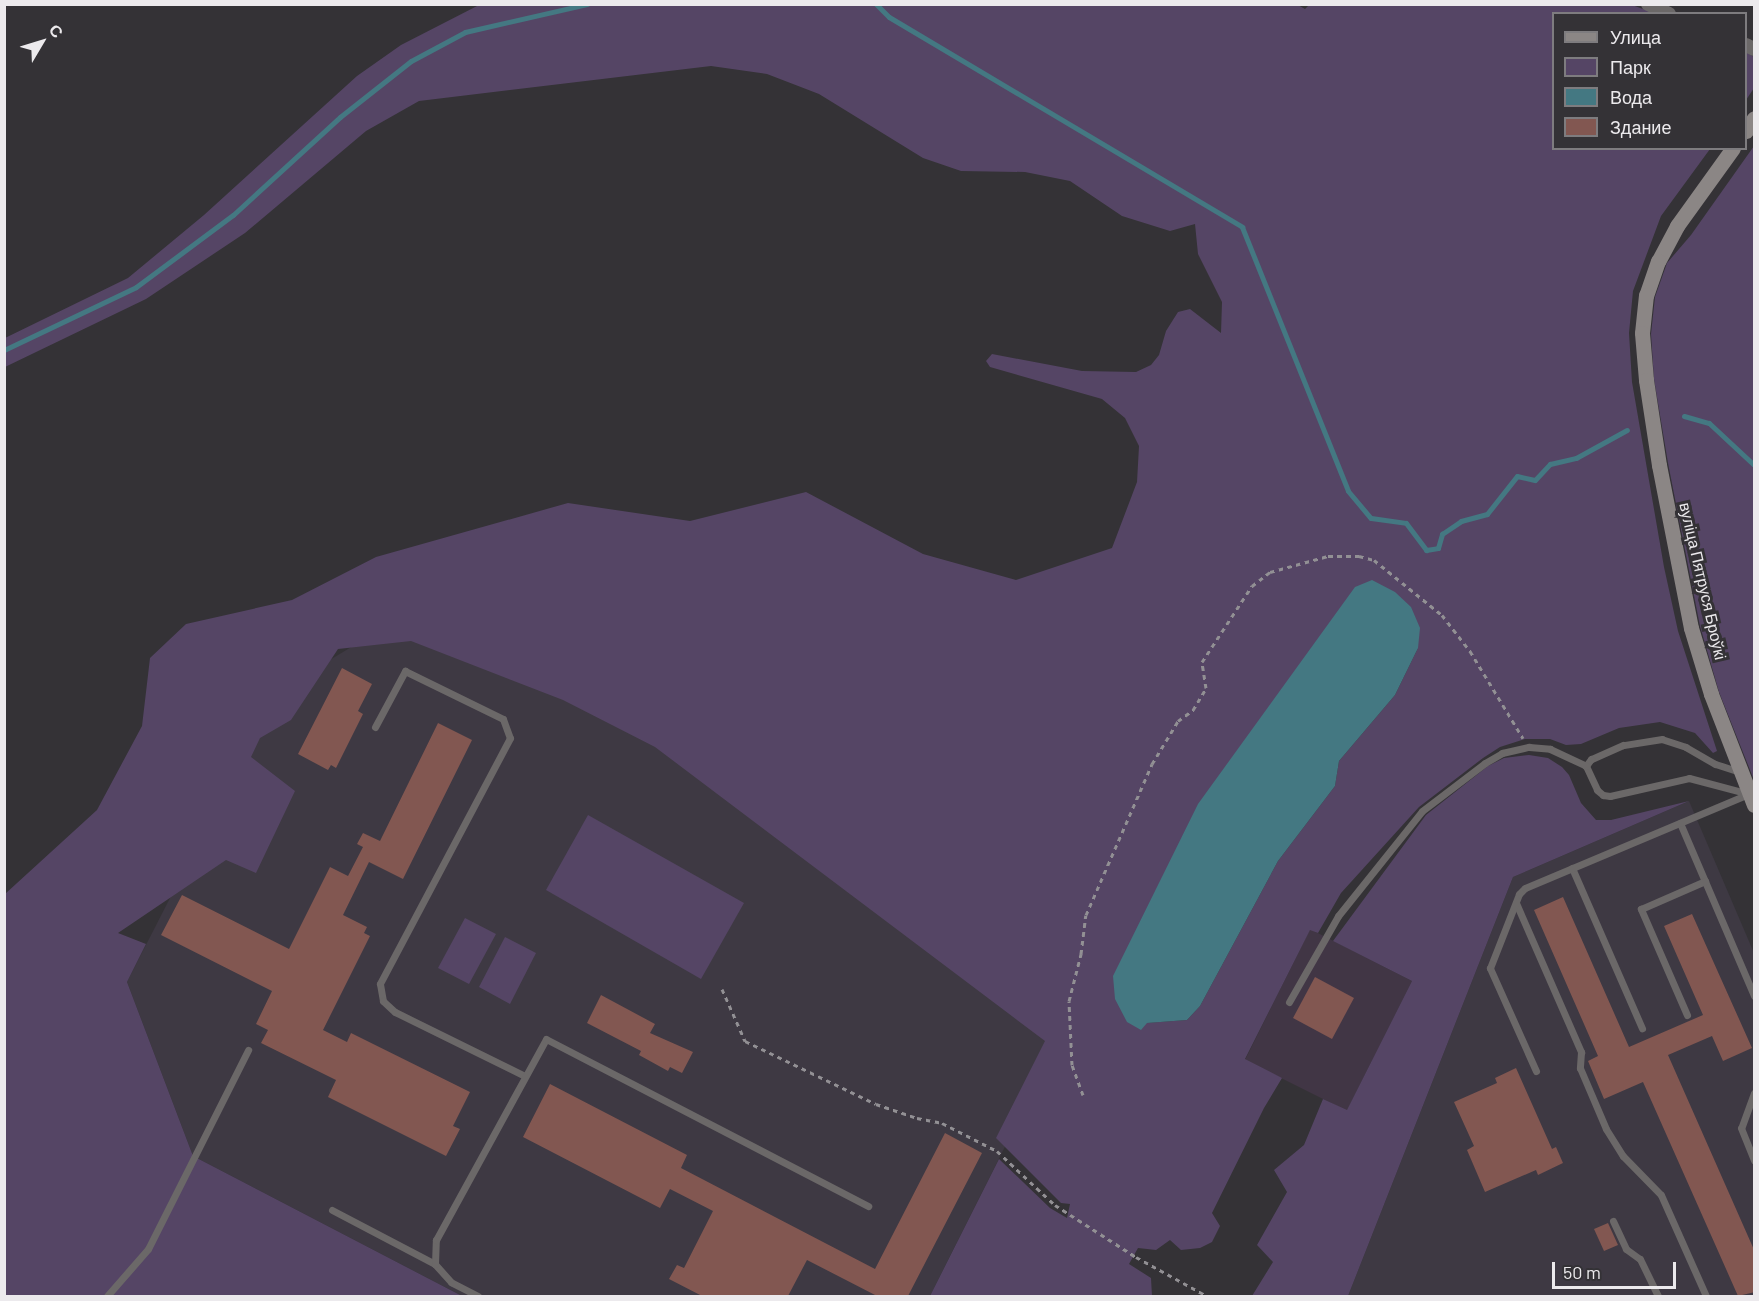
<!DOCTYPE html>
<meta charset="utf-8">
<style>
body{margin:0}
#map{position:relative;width:1759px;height:1301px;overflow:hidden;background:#343236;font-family:Barlow,sans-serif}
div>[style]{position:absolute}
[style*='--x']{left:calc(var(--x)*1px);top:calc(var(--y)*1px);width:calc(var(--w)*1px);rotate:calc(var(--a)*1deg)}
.industrial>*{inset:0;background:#413645}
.built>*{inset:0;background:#3e3943}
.green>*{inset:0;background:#554565}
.water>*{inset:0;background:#447882}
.stream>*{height:5px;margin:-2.5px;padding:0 2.5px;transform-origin:2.5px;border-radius:2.5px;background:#447882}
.building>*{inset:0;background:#825751}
.path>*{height:3px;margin-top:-1.5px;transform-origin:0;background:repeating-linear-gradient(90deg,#929094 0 4.5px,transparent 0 9px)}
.lane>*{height:7px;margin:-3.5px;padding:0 3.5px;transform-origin:3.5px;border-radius:3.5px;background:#6b6868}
.street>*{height:14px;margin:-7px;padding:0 7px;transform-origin:7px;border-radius:7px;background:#6b6868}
.secondary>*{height:15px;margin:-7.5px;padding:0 7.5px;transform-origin:7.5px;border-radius:7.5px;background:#8b8685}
span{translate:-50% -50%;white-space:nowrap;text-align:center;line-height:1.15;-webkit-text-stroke:6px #343236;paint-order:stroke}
.street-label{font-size:16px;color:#eceaed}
.frame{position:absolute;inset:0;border:6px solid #eceaed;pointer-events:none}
.legend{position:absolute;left:1552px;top:12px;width:195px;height:138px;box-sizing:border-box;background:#343236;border:2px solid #7e7c7f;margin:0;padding:8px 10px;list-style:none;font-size:18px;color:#eceaed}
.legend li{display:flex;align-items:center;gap:12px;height:30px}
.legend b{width:30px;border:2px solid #7e7c7f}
.north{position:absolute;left:12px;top:12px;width:60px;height:60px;-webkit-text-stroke:4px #343236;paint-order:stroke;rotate:52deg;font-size:16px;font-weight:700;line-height:24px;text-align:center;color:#eceaed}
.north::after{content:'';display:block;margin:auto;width:21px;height:27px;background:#eceaed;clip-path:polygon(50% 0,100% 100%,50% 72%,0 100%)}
.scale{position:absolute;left:1552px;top:1262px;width:124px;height:27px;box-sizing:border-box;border:3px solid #eceaed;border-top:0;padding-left:8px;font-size:18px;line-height:21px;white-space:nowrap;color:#eceaed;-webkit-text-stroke:4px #343236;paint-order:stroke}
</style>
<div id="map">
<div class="industrial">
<i style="clip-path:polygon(1310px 929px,1412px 981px,1347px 1111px,1245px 1060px)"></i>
</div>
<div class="built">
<i style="clip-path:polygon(436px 596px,737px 749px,1064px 1029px,930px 1296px,462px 1296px,193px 1156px,127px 982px,275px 693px)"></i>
<i style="clip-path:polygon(1689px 801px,1754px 953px,1754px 1296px,1348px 1296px,1513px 877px)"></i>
</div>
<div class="green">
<i style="clip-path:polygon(evenodd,1296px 4px,1305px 9px,1310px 4px,1632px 5px,1654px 13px,1554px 14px,1554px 148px,1710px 149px,1661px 216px,1633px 291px,1629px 333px,1632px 382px,1664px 567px,1678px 631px,1717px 751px,1713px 753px,1695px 733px,1660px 722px,1619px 728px,1581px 744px,1566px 745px,1550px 739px,1525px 739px,1500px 747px,1483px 758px,1419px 807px,1341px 893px,1318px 933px,1310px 930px,1245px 1059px,1282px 1078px,1264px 1108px,1212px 1213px,1220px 1226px,1212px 1242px,1200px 1248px,1181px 1250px,1170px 1240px,1156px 1250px,1138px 1248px,1129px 1264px,1151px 1278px,1152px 1296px,930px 1296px,999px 1159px,1050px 1208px,1067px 1218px,1070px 1204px,1061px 1203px,996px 1138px,1045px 1041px,655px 747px,563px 700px,411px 641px,338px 649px,291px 720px,260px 738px,251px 757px,295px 791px,256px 873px,226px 860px,118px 933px,146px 944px,127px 982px,193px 1156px,462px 1296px,5px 1296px,5px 894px,97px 810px,142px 726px,150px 658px,186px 624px,292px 600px,376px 557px,568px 503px,690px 521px,806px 492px,923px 554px,1016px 580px,1112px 548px,1137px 482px,1139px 446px,1125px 418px,1102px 399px,990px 367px,986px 361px,992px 354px,1082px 371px,1136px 372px,1151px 365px,1159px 355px,1166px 331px,1178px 312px,1190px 309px,1221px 333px,1222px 302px,1198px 254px,1195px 224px,1170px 231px,1122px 216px,1070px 181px,1025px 172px,961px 171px,923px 158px,819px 94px,767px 74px,711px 66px,419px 101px,366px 131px,245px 233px,146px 299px,5px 367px,5px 338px,128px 278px,204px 215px,357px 76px,401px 45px,479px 5px,1296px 4px,1418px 648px,1395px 695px,1339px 761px,1335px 786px,1278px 861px,1200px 1006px,1187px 1020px,1146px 1023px,1418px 648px)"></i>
<i style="clip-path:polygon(1746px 52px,1754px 57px,1754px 88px,1746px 100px)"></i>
<i style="clip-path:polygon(1754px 146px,1754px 780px,1719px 692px,1700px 626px,1668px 463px,1654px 379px,1651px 334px,1655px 297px,1667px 263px,1691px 235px)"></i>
<i style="clip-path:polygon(1529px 755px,1548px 758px,1562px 767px,1569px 775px,1581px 803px,1596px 820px,1611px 820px,1689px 801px,1513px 877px,1348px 1296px,1252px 1296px,1273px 1262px,1257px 1245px,1287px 1192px,1274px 1170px,1304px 1145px,1323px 1099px,1347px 1110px,1412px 981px,1333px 941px,1426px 815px,1488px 766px,1504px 758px)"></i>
<i style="clip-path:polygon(588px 815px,744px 903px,701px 979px,546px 890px)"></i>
<i style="clip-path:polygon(465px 918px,496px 934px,469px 984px,438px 968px)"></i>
<i style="clip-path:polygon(505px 937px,536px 953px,510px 1004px,479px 987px)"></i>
</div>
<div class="water">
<i style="clip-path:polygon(1372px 580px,1395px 592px,1411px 607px,1420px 628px,1418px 648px,1395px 695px,1339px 761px,1335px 786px,1278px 861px,1200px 1006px,1187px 1020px,1147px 1023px,1141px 1030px,1127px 1022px,1115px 999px,1113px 976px,1198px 804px,1355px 587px)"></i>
</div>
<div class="stream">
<i style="--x:876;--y:4;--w:18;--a:45"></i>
<i style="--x:889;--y:17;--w:411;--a:30.7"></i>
<i style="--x:1242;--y:227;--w:284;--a:68.1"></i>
<i style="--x:1348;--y:491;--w:35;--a:50"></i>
<i style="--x:1371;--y:518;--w:35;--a:8"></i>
<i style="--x:1406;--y:523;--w:34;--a:53"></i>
<i style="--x:1426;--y:550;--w:12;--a:-9"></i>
<i style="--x:1438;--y:548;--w:15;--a:-74"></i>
<i style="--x:1442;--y:534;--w:23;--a:-34"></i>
<i style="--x:1461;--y:521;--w:27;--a:-15"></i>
<i style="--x:1487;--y:514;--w:48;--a:-51.7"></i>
<i style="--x:1517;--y:476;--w:18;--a:13"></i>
<i style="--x:1535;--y:480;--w:22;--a:-47"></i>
<i style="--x:1550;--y:464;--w:27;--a:-13"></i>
<i style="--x:1576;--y:458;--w:58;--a:-28.8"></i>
<i style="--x:4;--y:350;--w:146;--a:-25.5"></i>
<i style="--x:136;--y:287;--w:121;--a:-36.6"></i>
<i style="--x:233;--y:215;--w:145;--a:-42.5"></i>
<i style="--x:340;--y:117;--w:90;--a:-38.3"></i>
<i style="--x:411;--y:61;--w:61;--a:-28.2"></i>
<i style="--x:465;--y:32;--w:125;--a:-12.9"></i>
<i style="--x:1684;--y:416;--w:26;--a:16"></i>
<i style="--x:1709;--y:423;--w:62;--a:43"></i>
</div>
<div class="building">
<i style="clip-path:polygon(342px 668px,372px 684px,358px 711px,363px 714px,336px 768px,331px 765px,328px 770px,298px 754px)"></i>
<i style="clip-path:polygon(438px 723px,472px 740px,403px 879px,369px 862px,343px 915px,367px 927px,364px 933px,370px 936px,323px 1030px,347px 1042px,351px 1033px,470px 1092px,453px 1126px,460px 1129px,446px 1156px,328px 1097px,336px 1080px,261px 1043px,268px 1030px,256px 1024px,272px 991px,161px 935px,182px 895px,289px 949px,330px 867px,348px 876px,363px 847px,357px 844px,363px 833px,380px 841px)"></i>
<i style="clip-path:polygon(1563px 897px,1629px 1047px,1703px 1015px,1664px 926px,1692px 914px,1752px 1048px,1723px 1061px,1712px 1036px,1668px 1055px,1755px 1252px,1755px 1292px,1738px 1296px,1643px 1082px,1604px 1099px,1588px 1061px,1598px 1056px,1534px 910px)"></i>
<i style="clip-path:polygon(1315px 977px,1354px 998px,1332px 1039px,1293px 1018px)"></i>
<i style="clip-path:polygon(601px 995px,655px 1024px,650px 1033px,693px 1052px,682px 1073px,670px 1067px,668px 1071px,639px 1055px,641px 1051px,587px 1023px)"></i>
<i style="clip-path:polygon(1516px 1068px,1552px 1149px,1556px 1147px,1563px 1163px,1538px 1175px,1536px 1170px,1485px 1192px,1467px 1150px,1474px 1146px,1454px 1102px,1497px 1083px,1495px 1078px)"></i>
<i style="clip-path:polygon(550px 1084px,687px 1155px,681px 1168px,875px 1269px,945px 1133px,982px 1153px,908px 1296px,877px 1296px,807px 1260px,788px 1296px,702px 1296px,669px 1279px,677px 1265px,684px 1268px,713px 1211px,670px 1189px,660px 1208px,523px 1137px)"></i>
<i style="clip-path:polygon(1608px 1223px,1618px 1245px,1604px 1251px,1594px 1229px)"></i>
</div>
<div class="path">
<i style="--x:722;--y:989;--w:57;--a:66.1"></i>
<i style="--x:745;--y:1041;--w:145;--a:25.7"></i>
<i style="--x:876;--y:1104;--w:43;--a:18.9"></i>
<i style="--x:917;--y:1118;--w:25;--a:11"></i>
<i style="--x:942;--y:1123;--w:62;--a:27"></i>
<i style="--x:997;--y:1151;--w:79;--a:43"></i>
<i style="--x:1055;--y:1205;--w:96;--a:32.7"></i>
<i style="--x:1136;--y:1257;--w:81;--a:28.8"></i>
<i style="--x:1083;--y:1095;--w:32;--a:-110"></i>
<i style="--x:1072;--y:1065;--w:64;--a:-92.7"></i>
<i style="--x:1069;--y:1001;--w:49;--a:-75.7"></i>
<i style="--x:1081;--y:954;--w:39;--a:-83"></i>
<i style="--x:1086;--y:915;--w:165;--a:-66.4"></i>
<i style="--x:1152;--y:764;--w:50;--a:-58.8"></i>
<i style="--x:1178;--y:721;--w:19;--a:-36"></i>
<i style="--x:1193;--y:710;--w:26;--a:-59"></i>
<i style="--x:1206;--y:688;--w:26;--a:-99"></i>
<i style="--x:1202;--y:662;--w:91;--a:-56.7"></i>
<i style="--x:1252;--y:586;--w:23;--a:-38"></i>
<i style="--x:1270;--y:572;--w:60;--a:-15.4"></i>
<i style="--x:1328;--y:556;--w:31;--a:0"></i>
<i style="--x:1359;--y:556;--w:16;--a:15"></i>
<i style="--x:1374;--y:560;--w:87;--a:39"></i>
<i style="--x:1442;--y:615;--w:46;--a:52.1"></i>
<i style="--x:1470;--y:651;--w:102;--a:58.7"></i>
</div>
<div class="lane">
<i style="--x:375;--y:727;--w:64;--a:-61.8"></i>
<i style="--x:405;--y:671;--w:109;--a:26.1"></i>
<i style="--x:503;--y:719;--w:20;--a:70"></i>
<i style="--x:510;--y:738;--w:278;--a:117.9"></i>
<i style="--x:380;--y:984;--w:17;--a:80"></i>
<i style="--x:383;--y:1001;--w:16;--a:43"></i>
<i style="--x:395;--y:1012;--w:145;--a:26.2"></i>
<i style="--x:1740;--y:772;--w:26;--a:-162"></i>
<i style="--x:1715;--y:764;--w:34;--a:-150"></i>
<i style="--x:1686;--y:747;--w:25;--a:-162"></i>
<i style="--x:1662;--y:739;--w:39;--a:171"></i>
<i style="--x:1623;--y:745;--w:35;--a:156"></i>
<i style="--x:1591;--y:759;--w:9;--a:126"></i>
<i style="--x:1586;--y:766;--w:26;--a:65"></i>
<i style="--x:1597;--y:790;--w:8;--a:40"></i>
<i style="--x:1603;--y:795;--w:7;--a:8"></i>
<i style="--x:1610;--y:796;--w:81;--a:-12.8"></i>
<i style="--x:1689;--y:778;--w:62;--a:14.9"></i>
<i style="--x:1680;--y:823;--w:188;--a:66.8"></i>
<i style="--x:1572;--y:868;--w:175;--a:66.4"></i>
<i style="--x:1516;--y:903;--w:163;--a:66.4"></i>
<i style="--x:1581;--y:1052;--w:16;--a:94"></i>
<i style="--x:1580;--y:1068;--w:66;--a:66.9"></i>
<i style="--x:1606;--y:1129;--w:32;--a:58"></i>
<i style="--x:1623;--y:1156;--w:54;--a:45.7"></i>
<i style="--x:1661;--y:1195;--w:111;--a:66"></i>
<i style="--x:1289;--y:1002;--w:99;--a:-60.3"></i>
<i style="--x:1338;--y:916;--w:134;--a:-51.3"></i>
<i style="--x:1422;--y:811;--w:79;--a:-37.3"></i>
<i style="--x:1485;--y:763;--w:20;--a:-30"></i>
<i style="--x:1502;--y:753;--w:28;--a:-13"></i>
<i style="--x:1529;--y:747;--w:21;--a:5"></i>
<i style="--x:1550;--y:749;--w:40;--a:25"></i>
<i style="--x:1687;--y:1015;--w:116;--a:-113.5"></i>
<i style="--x:1641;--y:909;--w:70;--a:-23.6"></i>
<i style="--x:1536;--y:1071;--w:113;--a:-114.1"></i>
<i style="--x:1490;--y:968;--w:79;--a:-68.6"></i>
<i style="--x:1519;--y:894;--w:8;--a:-45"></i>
<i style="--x:1525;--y:888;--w:243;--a:-22.8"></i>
<i style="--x:1754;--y:1093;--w:37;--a:110"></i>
<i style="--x:1741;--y:1128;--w:35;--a:68"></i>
<i style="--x:332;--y:1210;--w:116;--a:27.7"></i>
<i style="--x:1613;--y:1221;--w:31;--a:65"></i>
<i style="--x:1626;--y:1249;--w:17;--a:36"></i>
<i style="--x:1640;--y:1259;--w:41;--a:64.1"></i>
<i style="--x:107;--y:1296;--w:62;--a:-48.9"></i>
<i style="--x:148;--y:1249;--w:223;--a:-63.3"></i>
<i style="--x:478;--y:1296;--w:30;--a:-153"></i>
<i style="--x:451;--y:1282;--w:24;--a:-132"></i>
<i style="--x:435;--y:1264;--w:24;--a:-88"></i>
<i style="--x:436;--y:1240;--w:229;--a:-61.3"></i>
<i style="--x:546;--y:1039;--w:363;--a:27.4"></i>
</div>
<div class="street">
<i style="--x:1648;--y:4;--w:23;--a:25"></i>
<i style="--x:1746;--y:45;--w:9;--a:27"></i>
</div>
<div class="secondary">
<i style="--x:1746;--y:131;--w:15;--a:-58"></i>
<i style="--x:1733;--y:148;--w:96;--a:125.7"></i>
<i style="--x:1677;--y:226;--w:40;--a:118"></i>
<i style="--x:1658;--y:261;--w:36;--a:109"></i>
<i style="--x:1646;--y:295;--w:38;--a:96"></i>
<i style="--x:1642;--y:333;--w:47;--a:85.1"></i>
<i style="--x:1646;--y:380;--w:86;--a:81.3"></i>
<i style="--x:1659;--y:465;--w:166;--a:78.9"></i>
<i style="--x:1691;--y:628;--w:69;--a:73.1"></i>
<i style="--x:1711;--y:694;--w:119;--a:68.8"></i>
</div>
<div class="street-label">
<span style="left:1703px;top:581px;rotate:77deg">вуліца Пятруся Броўкі</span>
</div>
<div class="frame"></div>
<ul class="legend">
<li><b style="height:8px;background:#8b8685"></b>Улица</li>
<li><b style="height:16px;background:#554565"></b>Парк</li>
<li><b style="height:16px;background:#447882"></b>Вода</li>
<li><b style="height:16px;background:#825751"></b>Здание</li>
</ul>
<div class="north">С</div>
<div class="scale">50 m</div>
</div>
